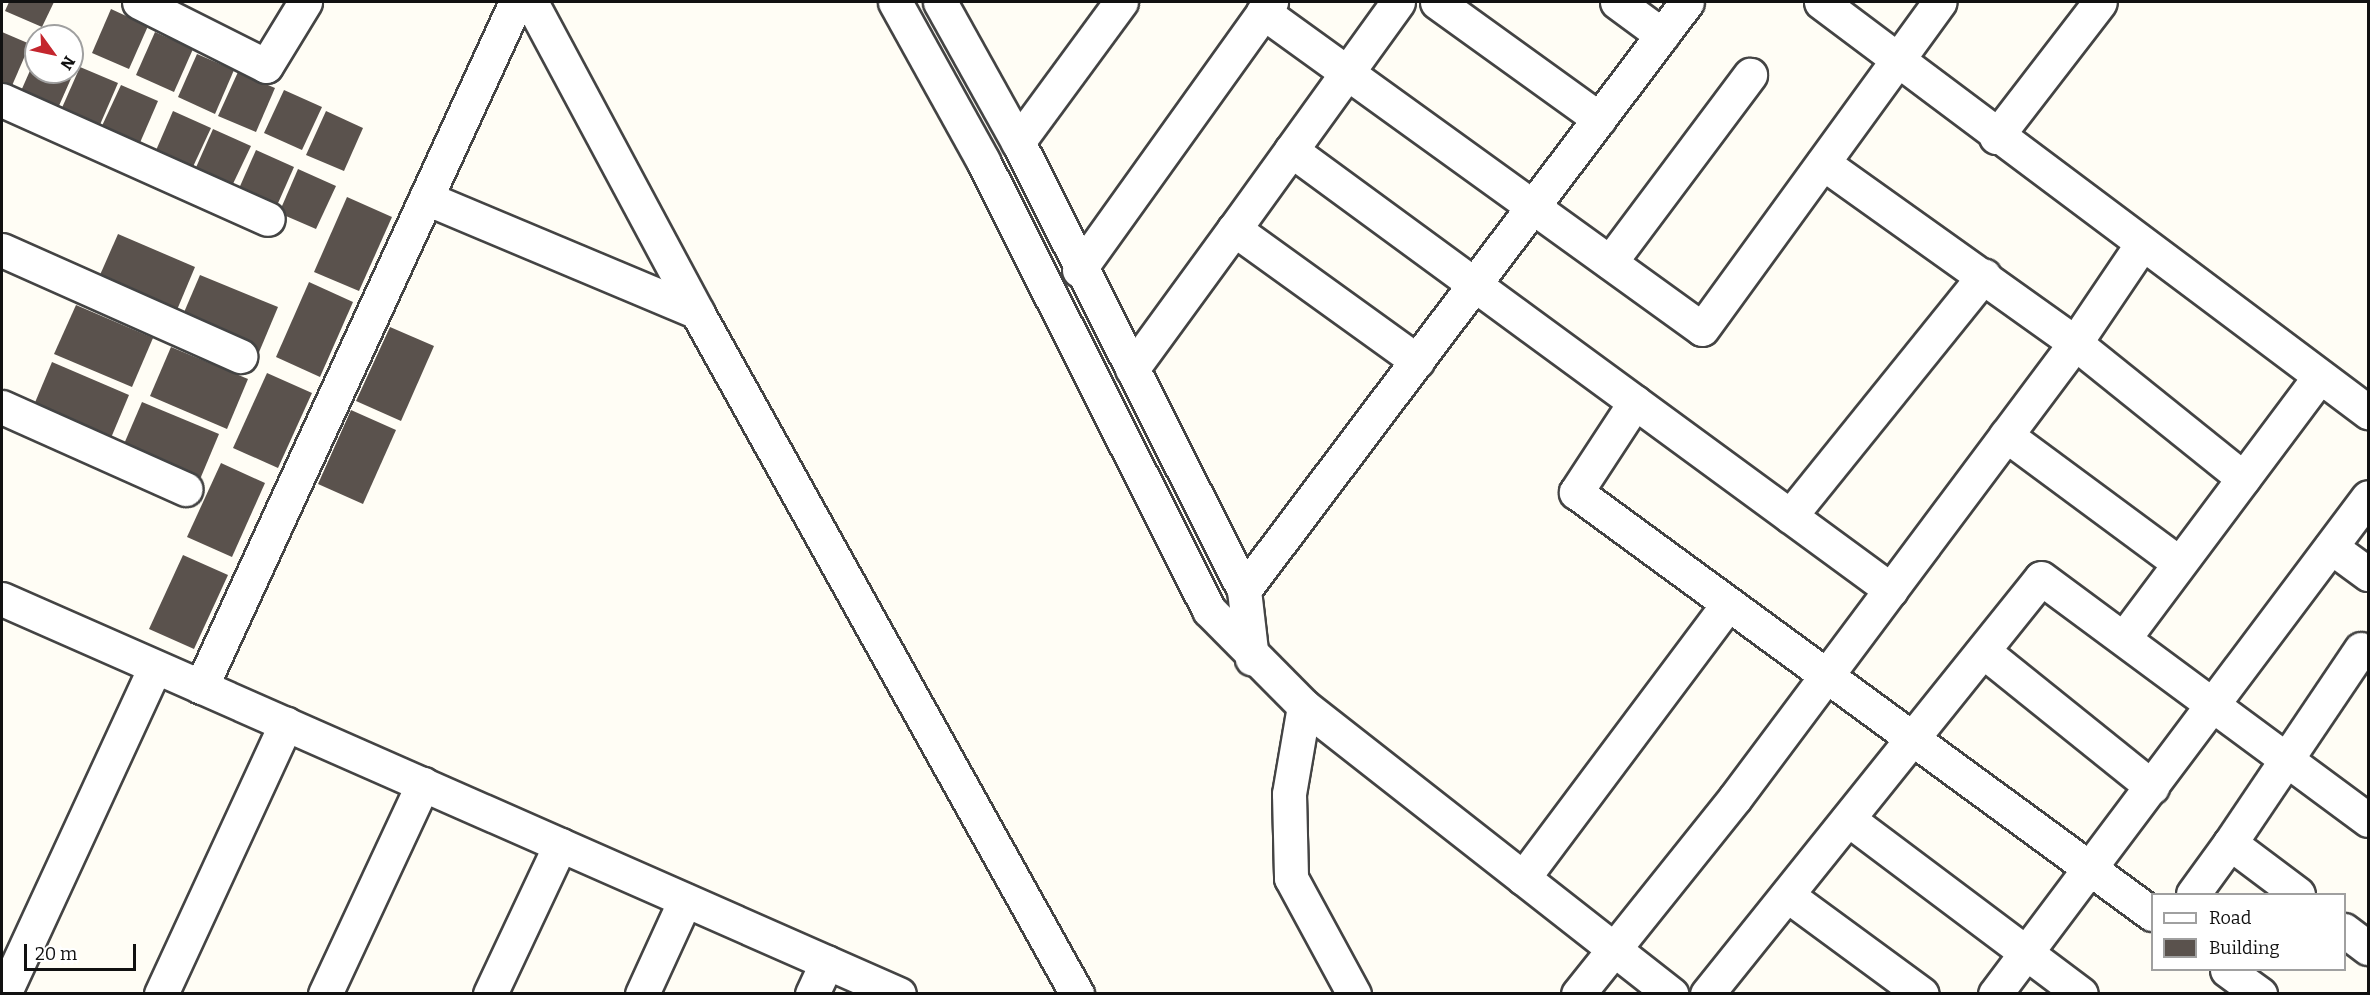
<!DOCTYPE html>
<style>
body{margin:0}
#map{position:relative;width:2370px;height:995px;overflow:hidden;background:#fffdf5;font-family:Bitter,serif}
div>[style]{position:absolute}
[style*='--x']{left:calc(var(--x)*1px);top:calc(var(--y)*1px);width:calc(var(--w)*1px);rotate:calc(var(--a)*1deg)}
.building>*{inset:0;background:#5a524d}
.roads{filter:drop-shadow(2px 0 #444) drop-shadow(-2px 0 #444) drop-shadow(0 2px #444) drop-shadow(0 -2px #444)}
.minor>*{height:33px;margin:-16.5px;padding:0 16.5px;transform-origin:16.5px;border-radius:16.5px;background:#fff}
span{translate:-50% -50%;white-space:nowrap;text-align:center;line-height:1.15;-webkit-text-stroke:6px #fff;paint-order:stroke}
.frame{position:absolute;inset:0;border:3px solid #111;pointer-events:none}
.legend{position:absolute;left:2151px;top:893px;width:195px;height:78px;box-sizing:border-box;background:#fff;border:2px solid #a0a0a0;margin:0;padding:8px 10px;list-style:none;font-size:18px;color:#111}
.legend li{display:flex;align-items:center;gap:12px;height:30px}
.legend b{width:30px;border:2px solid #a0a0a0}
.north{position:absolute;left:24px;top:24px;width:60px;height:60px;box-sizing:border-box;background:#fff;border:2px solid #a0a0a0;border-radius:50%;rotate:123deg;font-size:16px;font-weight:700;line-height:24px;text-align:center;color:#111}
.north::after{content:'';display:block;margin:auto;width:21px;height:27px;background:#c4262e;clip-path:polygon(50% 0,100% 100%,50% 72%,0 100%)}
.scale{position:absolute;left:24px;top:944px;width:112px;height:27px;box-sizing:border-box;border:3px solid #111;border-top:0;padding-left:8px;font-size:18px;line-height:21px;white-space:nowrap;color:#111;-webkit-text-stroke:4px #fff;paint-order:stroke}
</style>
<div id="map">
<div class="building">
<i style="clip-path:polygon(9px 2px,54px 2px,42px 27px,5px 11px)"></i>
<i style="clip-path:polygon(111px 9px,148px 26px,129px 69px,92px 53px)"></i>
<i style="clip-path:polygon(2px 32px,30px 44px,11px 88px,2px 83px)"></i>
<i style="clip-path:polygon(155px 32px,193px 49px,174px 92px,136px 75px)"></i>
<i style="clip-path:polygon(197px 54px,234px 70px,215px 114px,178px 97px)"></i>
<i style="clip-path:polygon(36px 57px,36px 72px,72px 72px,72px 62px,77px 65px,58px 108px,21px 91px)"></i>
<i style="clip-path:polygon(80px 67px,118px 83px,99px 127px,61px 110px)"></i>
<i style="clip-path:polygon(238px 72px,275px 88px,256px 132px,218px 116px)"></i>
<i style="clip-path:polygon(121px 85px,158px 101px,139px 145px,101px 128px)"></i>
<i style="clip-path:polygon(284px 90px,322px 107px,302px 150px,264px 133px)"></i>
<i style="clip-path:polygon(173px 111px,211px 128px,191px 171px,154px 155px)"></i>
<i style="clip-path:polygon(326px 111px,363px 128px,344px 171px,306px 155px)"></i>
<i style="clip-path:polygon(213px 129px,251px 146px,231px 188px,194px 172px)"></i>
<i style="clip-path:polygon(256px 150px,294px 167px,275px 210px,237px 193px)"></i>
<i style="clip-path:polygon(298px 169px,336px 186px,316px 229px,279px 213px)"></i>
<i style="clip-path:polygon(347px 197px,392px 217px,359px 291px,314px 272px)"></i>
<i style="clip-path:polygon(118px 234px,195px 267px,174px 317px,96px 284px)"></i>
<i style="clip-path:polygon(200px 275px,278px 307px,257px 357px,179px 324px)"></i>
<i style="clip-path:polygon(309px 282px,353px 302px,320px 377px,276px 357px)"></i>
<i style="clip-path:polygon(76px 305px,153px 338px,132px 387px,54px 354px)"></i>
<i style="clip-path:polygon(390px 327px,434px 346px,401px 421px,356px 401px)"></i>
<i style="clip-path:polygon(171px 347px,248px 379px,227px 429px,150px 396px)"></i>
<i style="clip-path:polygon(52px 362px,129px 395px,108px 445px,31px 412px)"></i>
<i style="clip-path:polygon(267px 373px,312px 393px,278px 468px,233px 448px)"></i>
<i style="clip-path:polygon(142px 402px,219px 434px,198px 484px,121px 451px)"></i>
<i style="clip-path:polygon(351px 410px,396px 430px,363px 504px,318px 484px)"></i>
<i style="clip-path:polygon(221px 463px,265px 483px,232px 557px,187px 537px)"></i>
<i style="clip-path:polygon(183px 555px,228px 575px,194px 649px,149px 629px)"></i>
</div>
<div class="roads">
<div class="minor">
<i style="--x:139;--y:2;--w:142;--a:26.7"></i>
<i style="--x:266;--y:66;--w:75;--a:-58.6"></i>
<i style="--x:531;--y:2;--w:352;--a:61.8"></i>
<i style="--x:697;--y:312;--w:781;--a:60.87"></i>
<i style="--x:895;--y:2;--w:182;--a:61"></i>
<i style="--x:983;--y:161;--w:503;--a:63.28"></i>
<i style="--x:1209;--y:610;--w:135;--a:45.3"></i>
<i style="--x:1304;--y:706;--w:467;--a:38.1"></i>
<i style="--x:940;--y:2;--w:160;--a:60.9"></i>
<i style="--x:1018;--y:142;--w:502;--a:63.23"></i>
<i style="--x:1244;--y:590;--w:69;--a:83.4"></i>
<i style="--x:1398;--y:2;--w:280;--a:125.8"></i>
<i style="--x:1234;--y:229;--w:226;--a:35.8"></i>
<i style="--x:1437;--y:2;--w:200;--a:35.8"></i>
<i style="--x:1617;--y:2;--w:56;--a:36.3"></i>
<i style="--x:1821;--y:2;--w:684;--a:36.85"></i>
<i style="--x:1263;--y:12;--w:541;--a:35.83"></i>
<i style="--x:1702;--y:329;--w:404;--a:-54"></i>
<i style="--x:2;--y:100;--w:291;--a:24.1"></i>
<i style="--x:1996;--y:137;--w:170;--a:-52.4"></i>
<i style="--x:1018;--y:142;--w:174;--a:-53.7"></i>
<i style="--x:1291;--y:150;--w:744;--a:36.25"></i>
<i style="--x:1823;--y:163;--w:310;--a:35.5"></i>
<i style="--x:2075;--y:343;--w:118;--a:-56"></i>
<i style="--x:426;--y:198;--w:294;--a:22.8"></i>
<i style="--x:2;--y:250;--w:261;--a:24"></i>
<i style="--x:1610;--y:262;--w:234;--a:-53.2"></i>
<i style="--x:1079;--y:270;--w:330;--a:-54.4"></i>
<i style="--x:1132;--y:369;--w:173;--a:-53.9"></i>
<i style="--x:1635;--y:402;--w:108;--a:123.2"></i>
<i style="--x:1576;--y:492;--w:714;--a:36.23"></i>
<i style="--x:2;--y:407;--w:201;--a:24.1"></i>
<i style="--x:2006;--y:435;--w:215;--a:36.5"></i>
<i style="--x:1790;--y:516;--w:309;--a:-51.1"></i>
<i style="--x:2331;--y:547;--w:46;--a:36.1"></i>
<i style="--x:1244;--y:590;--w:736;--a:-53.01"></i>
<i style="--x:2;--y:599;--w:980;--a:23.77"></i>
<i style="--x:2124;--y:638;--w:326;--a:-53.2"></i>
<i style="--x:1983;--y:651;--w:217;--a:38.8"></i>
<i style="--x:201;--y:687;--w:754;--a:-65.3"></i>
<i style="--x:1304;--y:706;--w:89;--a:99.7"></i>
<i style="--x:1289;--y:794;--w:84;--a:88.6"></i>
<i style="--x:1291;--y:878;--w:132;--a:61.5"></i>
<i style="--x:1848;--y:819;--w:291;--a:36.9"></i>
<i style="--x:2230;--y:843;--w:234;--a:-56"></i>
<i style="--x:1523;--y:878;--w:342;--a:-53.2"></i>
<i style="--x:2193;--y:894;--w:63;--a:-54"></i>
<i style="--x:2230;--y:843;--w:85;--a:36.9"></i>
<i style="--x:1787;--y:895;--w:167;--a:36.3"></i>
<i style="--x:2344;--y:930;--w:30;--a:37"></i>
<i style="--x:2227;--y:970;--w:41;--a:36"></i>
<i style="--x:4;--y:994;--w:360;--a:-65.2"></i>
<i style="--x:161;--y:994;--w:298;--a:-65.2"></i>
<i style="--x:325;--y:994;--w:232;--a:-65"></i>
<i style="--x:490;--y:994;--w:165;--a:-64.8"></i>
<i style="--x:642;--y:994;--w:103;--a:-65.4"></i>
<i style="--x:812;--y:994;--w:35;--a:-65"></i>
<i style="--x:1578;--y:994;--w:251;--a:-51.3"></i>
<i style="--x:1735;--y:798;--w:568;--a:-53.23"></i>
<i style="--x:2075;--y:343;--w:216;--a:38.8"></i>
<i style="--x:1707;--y:994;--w:533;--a:-51.24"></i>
<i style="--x:2041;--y:578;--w:407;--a:36.5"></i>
<i style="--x:1995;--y:994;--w:621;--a:-53.11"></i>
</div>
</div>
<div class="frame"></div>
<ul class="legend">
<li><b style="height:8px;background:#fff"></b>Road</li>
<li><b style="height:16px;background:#5a524d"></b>Building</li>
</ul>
<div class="north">N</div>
<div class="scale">20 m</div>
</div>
